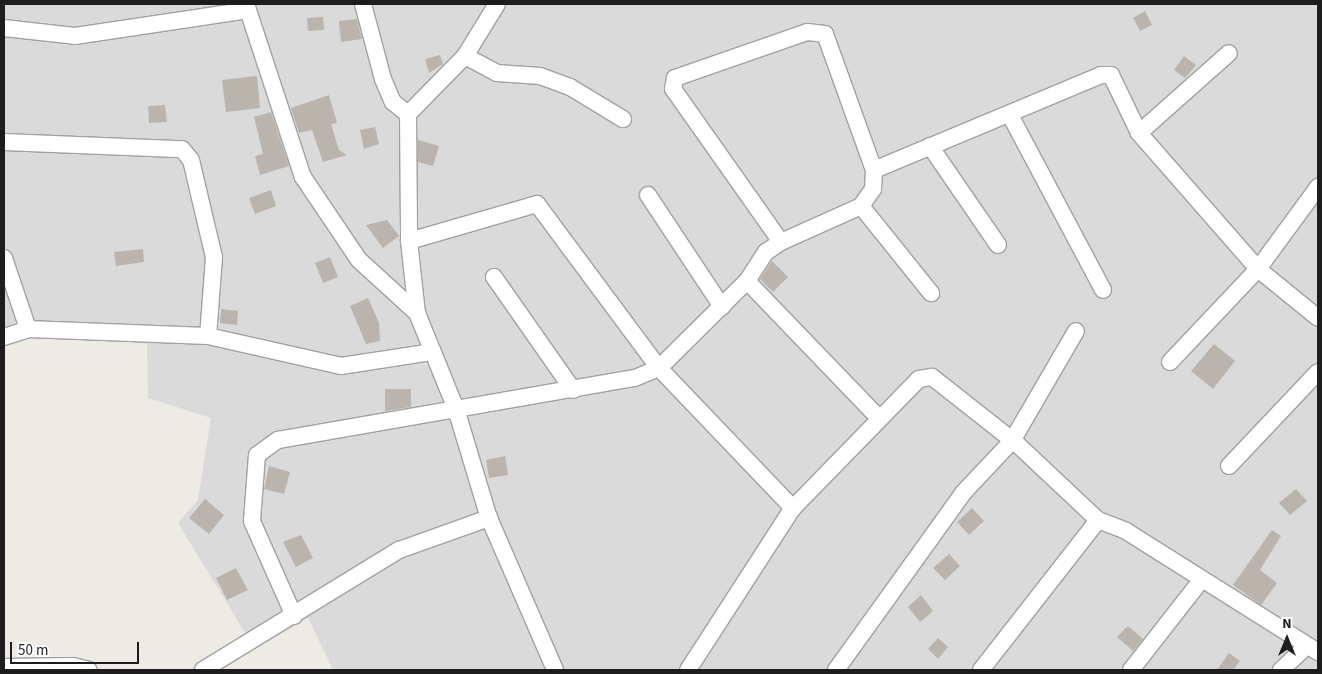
<!DOCTYPE html>
<style>
body{margin:0}
#map{position:relative;width:1322px;height:674px;overflow:hidden;background:#edebe3;font-family:"Source Sans 3",sans-serif}
div>[style]{position:absolute}
[style*='--x']{left:calc(var(--x)*1px);top:calc(var(--y)*1px);width:calc(var(--w)*1px);rotate:calc(var(--a)*1deg)}
.residential>*{inset:0;background:#dbdada}
.building>*{inset:0;background:#bab4ad}
.roads{filter:drop-shadow(1px 0 #a1a1a1) drop-shadow(-1px 0 #a1a1a1) drop-shadow(0 1px #a1a1a1) drop-shadow(0 -1px #a1a1a1)}
.street>*{height:16px;margin:-8px;padding:0 8px;transform-origin:8px;border-radius:8px;background:#fff}
span{translate:-50% -50%;white-space:nowrap;text-align:center;line-height:1.15;-webkit-text-stroke:4.5px #fff;paint-order:stroke}
.frame{position:absolute;inset:0;border:5px solid #1d1d1d;pointer-events:none}
.north{position:absolute;left:1262px;top:614px;width:50px;height:50px;-webkit-text-stroke:4px #fff;paint-order:stroke;rotate:0deg;font-size:14px;font-weight:700;line-height:20px;text-align:center;color:#1d1d1d}
.north::after{content:'';display:block;margin:auto;width:18px;height:22px;background:#1d1d1d;clip-path:polygon(50% 0,100% 100%,50% 72%,0 100%)}
.scale{position:absolute;left:10px;top:642px;width:129px;height:22px;box-sizing:border-box;border:2px solid #1d1d1d;border-top:0;padding-left:6px;font-size:15px;line-height:18px;white-space:nowrap;color:#1d1d1d;-webkit-text-stroke:4px #fff;paint-order:stroke}
</style>
<div id="map">
<div class="residential">
<i style="clip-path:polygon(4px 4px,1318px 4px,1318px 670px,333px 670px,308px 618px,255px 649px,178px 523px,198px 500px,211px 418px,148px 398px,147px 340px,41px 334px,4px 347px)"></i>
</div>
<div class="building">
<i style="clip-path:polygon(1145px 11px,1152px 25px,1140px 31px,1133px 18px)"></i>
<i style="clip-path:polygon(323px 17px,324px 30px,308px 31px,307px 18px)"></i>
<i style="clip-path:polygon(357px 19px,362px 39px,341px 42px,339px 21px)"></i>
<i style="clip-path:polygon(440px 55px,443px 64px,429px 73px,425px 59px)"></i>
<i style="clip-path:polygon(1184px 56px,1196px 65px,1185px 78px,1174px 70px)"></i>
<i style="clip-path:polygon(257px 76px,260px 108px,226px 112px,222px 80px)"></i>
<i style="clip-path:polygon(329px 95px,337px 123px,331px 124px,339px 150px,347px 155px,323px 162px,312px 130px,299px 133px,291px 108px)"></i>
<i style="clip-path:polygon(165px 105px,167px 122px,149px 123px,148px 106px)"></i>
<i style="clip-path:polygon(271px 112px,289px 166px,260px 175px,255px 156px,263px 154px,254px 117px)"></i>
<i style="clip-path:polygon(375px 127px,379px 144px,364px 149px,360px 130px)"></i>
<i style="clip-path:polygon(418px 140px,439px 146px,433px 166px,418px 162px)"></i>
<i style="clip-path:polygon(271px 190px,276px 206px,255px 214px,249px 198px)"></i>
<i style="clip-path:polygon(387px 220px,399px 236px,383px 248px,366px 225px)"></i>
<i style="clip-path:polygon(143px 249px,144px 262px,116px 266px,114px 252px)"></i>
<i style="clip-path:polygon(330px 257px,338px 277px,323px 283px,315px 263px)"></i>
<i style="clip-path:polygon(772px 261px,788px 277px,773px 292px,760px 279px)"></i>
<i style="clip-path:polygon(368px 298px,379px 323px,380px 341px,366px 344px,350px 306px)"></i>
<i style="clip-path:polygon(221px 309px,238px 311px,237px 325px,220px 323px)"></i>
<i style="clip-path:polygon(1214px 344px,1235px 361px,1213px 389px,1191px 371px)"></i>
<i style="clip-path:polygon(385px 389px,411px 389px,411px 407px,385px 411px)"></i>
<i style="clip-path:polygon(505px 456px,508px 475px,489px 478px,486px 460px)"></i>
<i style="clip-path:polygon(269px 466px,290px 472px,284px 494px,264px 489px)"></i>
<i style="clip-path:polygon(1296px 489px,1307px 501px,1290px 515px,1279px 503px)"></i>
<i style="clip-path:polygon(205px 499px,224px 515px,209px 534px,189px 518px)"></i>
<i style="clip-path:polygon(972px 508px,984px 521px,969px 535px,957px 522px)"></i>
<i style="clip-path:polygon(1272px 530px,1281px 536px,1260px 570px,1277px 583px,1261px 605px,1233px 585px)"></i>
<i style="clip-path:polygon(301px 535px,313px 558px,296px 567px,283px 542px)"></i>
<i style="clip-path:polygon(949px 554px,960px 566px,945px 580px,933px 568px)"></i>
<i style="clip-path:polygon(236px 568px,248px 590px,227px 600px,216px 578px)"></i>
<i style="clip-path:polygon(921px 595px,933px 611px,920px 622px,908px 607px)"></i>
<i style="clip-path:polygon(1128px 626px,1143px 639px,1133px 651px,1117px 637px)"></i>
<i style="clip-path:polygon(938px 638px,948px 647px,938px 659px,928px 649px)"></i>
<i style="clip-path:polygon(1229px 653px,1240px 661px,1233px 670px,1217px 670px)"></i>
</div>
<div class="roads">
<div class="street">
<i style="--x:246;--y:4;--w:182;--a:71.8"></i>
<i style="--x:303;--y:177;--w:100;--a:56"></i>
<i style="--x:359;--y:260;--w:79;--a:42.4"></i>
<i style="--x:363;--y:4;--w:78;--a:75.1"></i>
<i style="--x:383;--y:79;--w:25;--a:67"></i>
<i style="--x:393;--y:102;--w:19;--a:39"></i>
<i style="--x:497;--y:4;--w:61;--a:121.6"></i>
<i style="--x:465;--y:56;--w:81;--a:134.5"></i>
<i style="--x:408;--y:114;--w:127;--a:89.5"></i>
<i style="--x:409;--y:241;--w:72;--a:83.7"></i>
<i style="--x:417;--y:313;--w:104;--a:67.9"></i>
<i style="--x:456;--y:409;--w:114;--a:73.2"></i>
<i style="--x:489;--y:518;--w:166;--a:66.5"></i>
<i style="--x:4;--y:28;--w:71;--a:6.4"></i>
<i style="--x:75;--y:36;--w:175;--a:-8.5"></i>
<i style="--x:465;--y:56;--w:36;--a:28"></i>
<i style="--x:497;--y:73;--w:43;--a:4"></i>
<i style="--x:540;--y:76;--w:32;--a:20"></i>
<i style="--x:570;--y:87;--w:62;--a:31.1"></i>
<i style="--x:1010;--y:115;--w:198;--a:62"></i>
<i style="--x:1139;--y:133;--w:120;--a:-41.6"></i>
<i style="--x:4;--y:142;--w:178;--a:2.3"></i>
<i style="--x:182;--y:149;--w:14;--a:51"></i>
<i style="--x:191;--y:160;--w:100;--a:76.7"></i>
<i style="--x:214;--y:257;--w:79;--a:94.3"></i>
<i style="--x:930;--y:146;--w:120;--a:55.5"></i>
<i style="--x:874;--y:170;--w:246;--a:-22.7"></i>
<i style="--x:1101;--y:75;--w:10;--a:0"></i>
<i style="--x:1111;--y:75;--w:64;--a:64.2"></i>
<i style="--x:1139;--y:133;--w:181;--a:48.8"></i>
<i style="--x:1258;--y:269;--w:77;--a:39.2"></i>
<i style="--x:648;--y:195;--w:134;--a:56.5"></i>
<i style="--x:409;--y:241;--w:133;--a:-16.1"></i>
<i style="--x:537;--y:204;--w:204;--a:53.4"></i>
<i style="--x:659;--y:368;--w:194;--a:46.3"></i>
<i style="--x:781;--y:242;--w:187;--a:-125.2"></i>
<i style="--x:673;--y:89;--w:11;--a:-80"></i>
<i style="--x:675;--y:78;--w:140;--a:-19.2"></i>
<i style="--x:807;--y:32;--w:18;--a:6"></i>
<i style="--x:825;--y:34;--w:145;--a:70.2"></i>
<i style="--x:874;--y:170;--w:19;--a:93"></i>
<i style="--x:873;--y:189;--w:21;--a:125"></i>
<i style="--x:4;--y:258;--w:75;--a:71.3"></i>
<i style="--x:494;--y:277;--w:138;--a:55"></i>
<i style="--x:747;--y:281;--w:35;--a:-57"></i>
<i style="--x:766;--y:252;--w:18;--a:-34"></i>
<i style="--x:781;--y:242;--w:88;--a:-24.2"></i>
<i style="--x:861;--y:206;--w:112;--a:51.2"></i>
<i style="--x:4;--y:337;--w:25;--a:-18"></i>
<i style="--x:28;--y:329;--w:180;--a:2.2"></i>
<i style="--x:208;--y:336;--w:136;--a:12.7"></i>
<i style="--x:341;--y:366;--w:93;--a:-8.7"></i>
<i style="--x:1170;--y:362;--w:128;--a:-46.6"></i>
<i style="--x:1258;--y:269;--w:102;--a:-53.8"></i>
<i style="--x:1229;--y:466;--w:129;--a:-46.6"></i>
<i style="--x:294;--y:616;--w:104;--a:-113.9"></i>
<i style="--x:252;--y:521;--w:66;--a:-85.7"></i>
<i style="--x:257;--y:455;--w:26;--a:-36"></i>
<i style="--x:278;--y:440;--w:362;--a:-9.9"></i>
<i style="--x:635;--y:378;--w:26;--a:-23"></i>
<i style="--x:659;--y:368;--w:124;--a:-44.7"></i>
<i style="--x:747;--y:281;--w:190;--a:46.1"></i>
<i style="--x:4;--y:667;--w:69;--a:-0.8"></i>
<i style="--x:73;--y:666;--w:16;--a:14"></i>
<i style="--x:203;--y:670;--w:230;--a:-31.5"></i>
<i style="--x:399;--y:550;--w:96;--a:-19.6"></i>
<i style="--x:688;--y:670;--w:193;--a:-57.1"></i>
<i style="--x:793;--y:508;--w:180;--a:-45.7"></i>
<i style="--x:919;--y:379;--w:13;--a:-9"></i>
<i style="--x:932;--y:377;--w:108;--a:38.2"></i>
<i style="--x:1017;--y:444;--w:111;--a:43.2"></i>
<i style="--x:1098;--y:520;--w:30;--a:21"></i>
<i style="--x:1126;--y:531;--w:227;--a:32.2"></i>
<i style="--x:836;--y:670;--w:218;--a:-54.3"></i>
<i style="--x:963;--y:493;--w:71;--a:-46.7"></i>
<i style="--x:1012;--y:441;--w:127;--a:-59.8"></i>
<i style="--x:981;--y:670;--w:190;--a:-52"></i>
<i style="--x:1131;--y:670;--w:115;--a:-52"></i>
<i style="--x:1281;--y:670;--w:35;--a:-43"></i>
</div>
</div>
<div class="frame"></div>
<div class="north">N</div>
<div class="scale">50 m</div>
</div>
